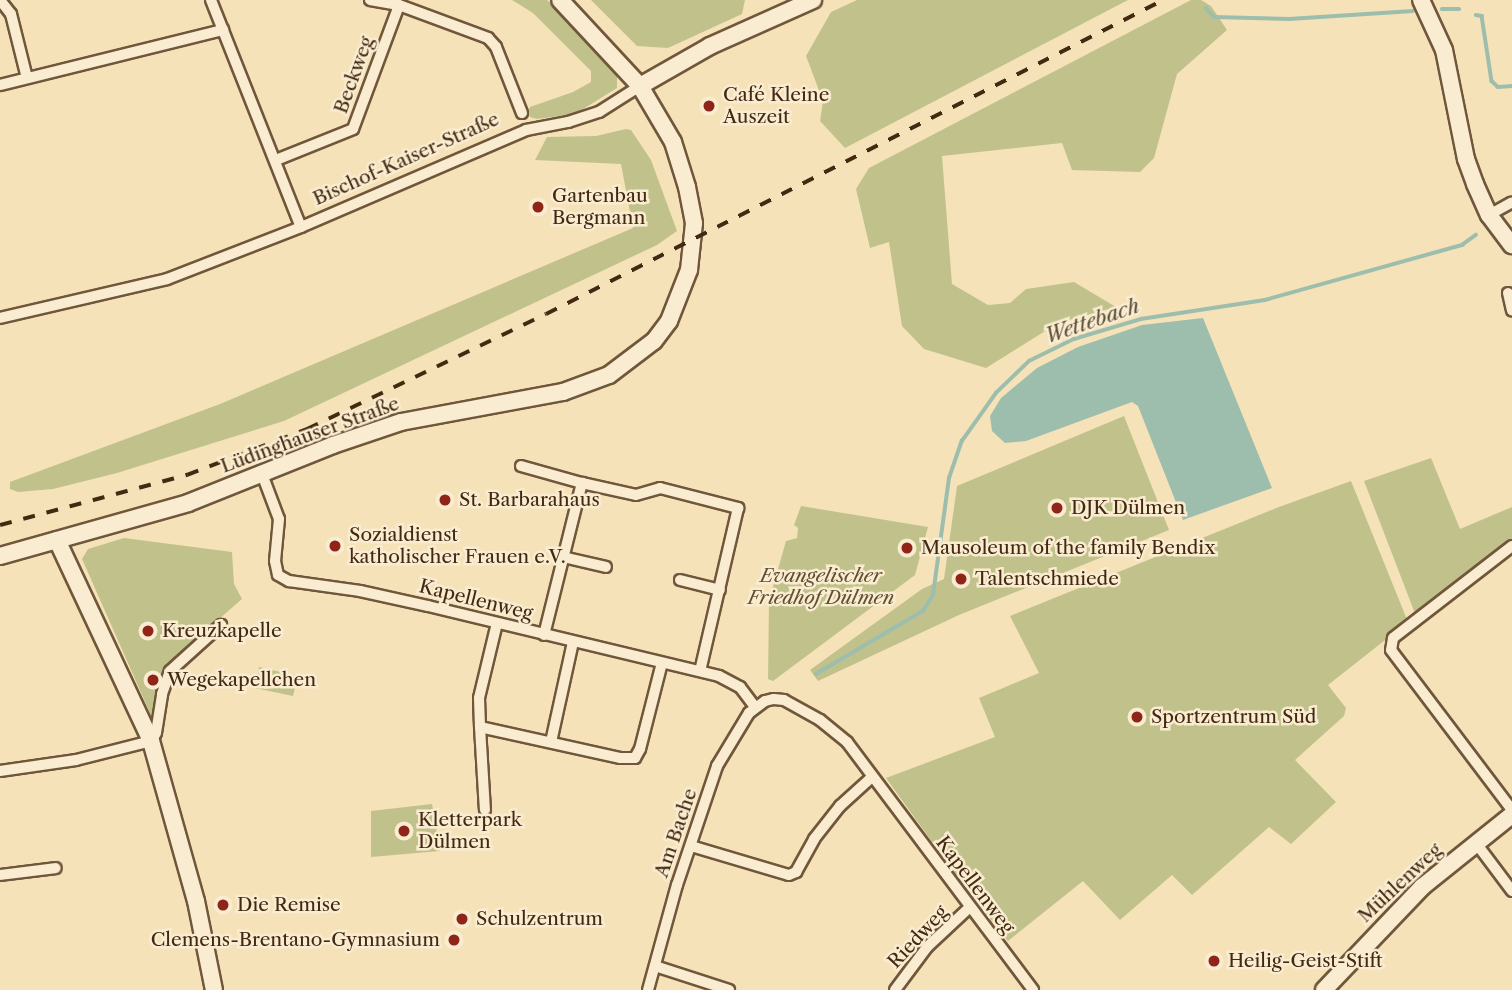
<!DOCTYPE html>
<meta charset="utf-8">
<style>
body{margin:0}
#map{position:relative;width:1512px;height:990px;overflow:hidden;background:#f6e2b8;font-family:"Libre Caslon Text",serif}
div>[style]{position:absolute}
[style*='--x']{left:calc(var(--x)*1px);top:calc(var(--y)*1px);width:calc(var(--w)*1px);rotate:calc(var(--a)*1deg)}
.green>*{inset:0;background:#c1c28b}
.water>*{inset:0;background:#9dbead}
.stream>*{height:3.5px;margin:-1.75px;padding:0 1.75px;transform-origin:1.75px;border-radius:1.75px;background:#9dbead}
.roads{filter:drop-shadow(2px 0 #70573b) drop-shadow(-2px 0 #70573b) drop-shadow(0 2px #70573b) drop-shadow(0 -2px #70573b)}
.street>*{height:10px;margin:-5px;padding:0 5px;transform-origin:5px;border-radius:5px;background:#f9ecd1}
.secondary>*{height:16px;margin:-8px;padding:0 8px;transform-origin:8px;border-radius:8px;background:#f9ecd1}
.rail>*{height:3.5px;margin-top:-1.75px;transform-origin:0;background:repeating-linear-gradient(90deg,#432911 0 12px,transparent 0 24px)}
.dots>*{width:19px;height:19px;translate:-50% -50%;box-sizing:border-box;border:4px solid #f9ecd1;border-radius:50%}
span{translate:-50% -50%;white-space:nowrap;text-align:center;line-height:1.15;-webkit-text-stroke:5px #f9ecd1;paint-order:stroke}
.street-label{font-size:19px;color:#432911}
.poi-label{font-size:19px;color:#432911}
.left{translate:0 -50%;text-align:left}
.right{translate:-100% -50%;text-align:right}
.park-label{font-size:19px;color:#624f30;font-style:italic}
.water-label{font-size:21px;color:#5a4e38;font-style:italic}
</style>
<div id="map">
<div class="green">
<i style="clip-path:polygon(512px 0,547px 0,568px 18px,617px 72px,617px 88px,575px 114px,537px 119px,530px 117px,528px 112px,530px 107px,573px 92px,591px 82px,591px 71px,533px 13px)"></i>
<i style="clip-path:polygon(591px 0,745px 0,742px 14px,668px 48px,637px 46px)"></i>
<i style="clip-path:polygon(857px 0,1128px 0,845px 148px,820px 121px,823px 101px,806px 56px,831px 12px)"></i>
<i style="clip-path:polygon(1191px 0,1201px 0,1211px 6px,1227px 30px,1177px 74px,1154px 158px,1140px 172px,1072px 170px,1062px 143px,942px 156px,952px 284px,988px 305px,1010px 303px,1026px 289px,1074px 282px,1116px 307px,1058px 323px,986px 368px,924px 349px,902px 326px,889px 242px,870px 248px,856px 189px,869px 168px)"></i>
<i style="clip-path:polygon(626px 129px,631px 130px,651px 160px,677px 231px,657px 245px,284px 421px,117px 473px,53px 489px,18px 492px,10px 489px,10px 482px,220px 404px,633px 228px,621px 164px,535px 160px,547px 137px,596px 136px)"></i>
<i style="clip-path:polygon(1124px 416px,1169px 530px,959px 615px,818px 681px,810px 670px,922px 589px,944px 579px,957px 486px)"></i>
<i style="clip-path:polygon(1431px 458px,1460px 529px,1512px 507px,1512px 541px,1416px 616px,1364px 481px)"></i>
<i style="clip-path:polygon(1351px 481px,1408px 622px,1328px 685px,1346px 708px,1344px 716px,1295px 760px,1336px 802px,1291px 844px,1269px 827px,1192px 895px,1172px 875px,1120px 920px,1083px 881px,1008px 941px,964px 886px,886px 778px,995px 737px,979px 698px,1039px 673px,1010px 616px,1279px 507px)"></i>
<i style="clip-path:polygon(801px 506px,928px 527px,915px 575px,773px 681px,768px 679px,769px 601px,786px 541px,797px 538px,798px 528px,794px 525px)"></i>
<i style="clip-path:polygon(124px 538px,232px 552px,234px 584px,242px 599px,179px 654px,167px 670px,154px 722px,82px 559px,88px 549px)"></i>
<i style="clip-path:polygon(259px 667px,298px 676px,293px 696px,255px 688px)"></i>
<i style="clip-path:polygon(432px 804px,440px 851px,371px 857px,371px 811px)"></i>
</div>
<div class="water">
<i style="clip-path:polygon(1203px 318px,1272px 488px,1183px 520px,1138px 406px,1132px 402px,1026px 441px,1005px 443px,992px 431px,990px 416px,1001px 398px,1037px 368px,1078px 347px,1142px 325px)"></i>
</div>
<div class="stream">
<i style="--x:1206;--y:8;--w:12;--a:48"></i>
<i style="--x:1214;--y:17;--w:75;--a:1.5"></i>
<i style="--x:1289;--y:19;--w:124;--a:-3.7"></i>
<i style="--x:1442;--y:9;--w:17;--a:0"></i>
<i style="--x:1476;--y:15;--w:6;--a:9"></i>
<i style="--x:1482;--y:16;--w:66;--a:81.3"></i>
<i style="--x:1492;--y:81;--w:8;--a:45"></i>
<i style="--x:1498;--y:87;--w:14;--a:-4"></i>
<i style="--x:816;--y:674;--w:124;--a:-30.5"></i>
<i style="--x:923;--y:611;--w:19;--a:-58"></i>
<i style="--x:933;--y:595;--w:118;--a:-82.2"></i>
<i style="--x:949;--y:478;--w:39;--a:-71"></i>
<i style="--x:962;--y:441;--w:59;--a:-54.7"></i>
<i style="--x:996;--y:393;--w:46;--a:-44.1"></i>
<i style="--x:1029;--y:361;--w:50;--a:-26.1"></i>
<i style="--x:1074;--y:339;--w:70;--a:-16.6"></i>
<i style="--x:1141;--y:319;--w:125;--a:-8.7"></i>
<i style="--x:1265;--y:300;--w:205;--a:-15.6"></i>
<i style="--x:1462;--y:245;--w:17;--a:-36"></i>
</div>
<div class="roads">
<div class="street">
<i style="--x:0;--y:0;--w:18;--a:52"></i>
<i style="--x:11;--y:14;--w:66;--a:76"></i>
<i style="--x:211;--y:0;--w:244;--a:68.4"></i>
<i style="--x:370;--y:0;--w:29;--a:10"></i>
<i style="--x:399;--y:5;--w:95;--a:20.3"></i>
<i style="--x:488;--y:38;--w:12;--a:48"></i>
<i style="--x:496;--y:47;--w:71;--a:68.5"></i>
<i style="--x:0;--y:85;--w:230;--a:-13.9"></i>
<i style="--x:276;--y:160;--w:83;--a:-21.9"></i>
<i style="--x:353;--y:129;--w:132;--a:-69.6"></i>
<i style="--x:1489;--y:215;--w:26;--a:-29"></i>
<i style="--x:1508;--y:293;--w:18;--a:77"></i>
<i style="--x:0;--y:318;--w:171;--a:-13.1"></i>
<i style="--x:167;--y:279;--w:144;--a:-21.2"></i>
<i style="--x:301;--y:227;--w:245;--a:-23.3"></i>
<i style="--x:526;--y:130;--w:43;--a:-10.8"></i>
<i style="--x:568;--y:122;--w:33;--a:-18"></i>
<i style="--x:599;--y:112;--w:49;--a:-32.4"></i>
<i style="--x:521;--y:466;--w:63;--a:15.6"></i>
<i style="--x:262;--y:474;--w:48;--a:69.3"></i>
<i style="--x:279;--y:519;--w:42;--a:95.4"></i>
<i style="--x:275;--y:561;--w:14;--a:78"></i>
<i style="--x:278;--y:575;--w:13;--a:29"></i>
<i style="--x:289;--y:581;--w:72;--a:8"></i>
<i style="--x:360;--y:591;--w:70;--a:12.4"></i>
<i style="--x:428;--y:606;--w:299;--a:13.5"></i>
<i style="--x:719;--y:676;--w:24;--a:28"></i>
<i style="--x:740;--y:687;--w:25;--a:53"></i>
<i style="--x:1512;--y:546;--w:150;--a:142.3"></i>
<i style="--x:1393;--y:638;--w:12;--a:99"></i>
<i style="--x:1391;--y:650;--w:201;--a:52.9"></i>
<i style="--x:563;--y:557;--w:44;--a:13.1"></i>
<i style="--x:680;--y:580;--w:41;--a:14"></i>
<i style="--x:497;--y:623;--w:77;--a:103.5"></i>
<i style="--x:479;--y:698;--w:29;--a:88"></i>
<i style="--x:480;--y:727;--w:143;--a:12.5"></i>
<i style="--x:620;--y:758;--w:15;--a:0"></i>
<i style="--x:635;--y:758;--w:10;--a:-61"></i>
<i style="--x:640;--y:749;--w:89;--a:-75.7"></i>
<i style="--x:544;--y:635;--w:157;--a:-76"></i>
<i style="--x:582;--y:483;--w:55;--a:12.5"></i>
<i style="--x:636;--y:495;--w:25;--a:-16"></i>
<i style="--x:660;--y:488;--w:81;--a:14.4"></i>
<i style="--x:738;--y:508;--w:167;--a:103.1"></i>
<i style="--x:480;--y:727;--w:83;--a:86.6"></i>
<i style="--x:551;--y:742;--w:102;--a:-77.6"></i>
<i style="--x:0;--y:771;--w:77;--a:-8.2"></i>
<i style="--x:76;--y:760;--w:77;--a:-14.2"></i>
<i style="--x:151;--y:741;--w:9;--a:-58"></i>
<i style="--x:156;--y:733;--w:39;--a:-81"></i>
<i style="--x:162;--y:694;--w:24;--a:-71"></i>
<i style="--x:170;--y:671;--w:69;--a:-42"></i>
<i style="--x:1476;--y:843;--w:60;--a:53.1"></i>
<i style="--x:691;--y:846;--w:102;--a:16.5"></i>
<i style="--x:789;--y:875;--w:8;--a:-23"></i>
<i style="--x:796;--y:872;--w:38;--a:-61"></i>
<i style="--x:814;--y:839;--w:42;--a:-51.8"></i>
<i style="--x:840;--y:806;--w:43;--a:-42.2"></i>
<i style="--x:0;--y:875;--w:56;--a:-7.1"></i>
<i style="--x:655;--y:966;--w:78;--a:18"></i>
<i style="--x:648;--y:990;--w:109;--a:-74.6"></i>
<i style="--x:677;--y:885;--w:126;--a:-71.4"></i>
<i style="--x:717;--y:766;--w:62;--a:-58.9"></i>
<i style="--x:749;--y:713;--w:20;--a:-37"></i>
<i style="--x:765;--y:701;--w:9;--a:-13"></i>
<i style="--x:774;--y:699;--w:10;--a:6"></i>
<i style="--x:784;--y:700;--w:41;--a:29.1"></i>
<i style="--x:820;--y:720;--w:35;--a:39"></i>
<i style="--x:847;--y:742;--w:310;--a:53.1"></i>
<i style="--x:895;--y:990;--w:54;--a:-53.3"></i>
<i style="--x:927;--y:947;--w:57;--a:-42.9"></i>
</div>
<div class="secondary">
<i style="--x:1421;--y:0;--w:55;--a:65.3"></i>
<i style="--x:1444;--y:50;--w:111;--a:78.6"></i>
<i style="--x:1466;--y:159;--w:27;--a:70"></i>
<i style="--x:1475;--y:184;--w:34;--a:66"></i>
<i style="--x:1489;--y:215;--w:38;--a:53"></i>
<i style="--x:640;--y:86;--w:81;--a:-29.7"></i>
<i style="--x:710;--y:46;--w:113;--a:-24.1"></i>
<i style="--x:57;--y:540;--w:222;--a:64.9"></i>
<i style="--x:151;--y:741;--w:166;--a:74.3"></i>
<i style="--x:196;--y:901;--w:91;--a:78.6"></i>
<i style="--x:0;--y:556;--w:195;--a:-15.7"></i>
<i style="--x:188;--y:503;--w:156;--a:-21.8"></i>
<i style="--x:333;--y:445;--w:72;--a:-18.7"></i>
<i style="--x:401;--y:422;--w:165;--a:-10.5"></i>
<i style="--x:563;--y:392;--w:49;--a:-20.3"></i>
<i style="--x:609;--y:375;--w:56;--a:-37.1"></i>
<i style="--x:654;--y:341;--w:25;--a:-53"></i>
<i style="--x:669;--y:321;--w:55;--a:-68.6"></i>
<i style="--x:689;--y:270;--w:47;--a:-83.9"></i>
<i style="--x:694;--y:223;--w:37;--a:-101"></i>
<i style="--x:687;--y:187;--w:47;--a:-107.3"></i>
<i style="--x:673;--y:142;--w:65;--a:-120.5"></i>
<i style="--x:640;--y:86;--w:117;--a:-132.9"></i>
<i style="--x:1324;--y:990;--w:142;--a:-46.4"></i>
<i style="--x:1422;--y:887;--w:115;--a:-38.7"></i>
</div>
</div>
<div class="rail">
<i style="--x:0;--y:525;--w:194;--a:-15"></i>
<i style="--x:187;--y:475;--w:129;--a:-21"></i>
<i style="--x:307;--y:429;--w:265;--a:-25.7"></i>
<i style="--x:546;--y:314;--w:692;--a:-26.97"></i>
</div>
<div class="dots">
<i style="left:709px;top:106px;background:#8f2418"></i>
<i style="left:538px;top:207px;background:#8f2418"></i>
<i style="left:445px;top:500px;background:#8f2418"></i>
<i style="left:1057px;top:508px;background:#8f2418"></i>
<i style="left:335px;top:546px;background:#8f2418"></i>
<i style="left:907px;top:548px;background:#8f2418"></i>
<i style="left:961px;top:579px;background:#8f2418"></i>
<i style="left:148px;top:631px;background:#8f2418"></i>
<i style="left:153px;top:680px;background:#8f2418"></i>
<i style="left:1137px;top:717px;background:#8f2418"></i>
<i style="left:404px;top:831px;background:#8f2418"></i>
<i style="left:223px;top:905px;background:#8f2418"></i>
<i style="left:462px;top:919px;background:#8f2418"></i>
<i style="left:454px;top:940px;background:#8f2418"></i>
<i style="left:1214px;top:961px;background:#8f2418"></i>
</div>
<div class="street-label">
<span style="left:354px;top:75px;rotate:-70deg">Beckweg</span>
<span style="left:406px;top:159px;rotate:-24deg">Bischof-Kaiser-Straße</span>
<span style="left:310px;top:435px;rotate:-20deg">Lüdinghauser Straße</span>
<span style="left:476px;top:600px;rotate:14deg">Kapellenweg</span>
<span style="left:676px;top:833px;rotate:-71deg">Am Bache</span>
<span style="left:1400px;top:883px;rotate:-43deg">Mühlenweg</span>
<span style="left:975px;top:885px;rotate:53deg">Kapellenweg</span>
<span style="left:918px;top:937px;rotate:-47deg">Riedweg</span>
</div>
<div class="poi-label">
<span class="left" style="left:723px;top:106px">Café Kleine<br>Auszeit</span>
<span class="left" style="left:552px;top:207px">Gartenbau<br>Bergmann</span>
<span class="left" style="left:459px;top:500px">St. Barbarahaus</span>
<span class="left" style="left:1071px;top:508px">DJK Dülmen</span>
<span class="left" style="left:349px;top:546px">Sozialdienst<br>katholischer Frauen e.V.</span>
<span class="left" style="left:921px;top:548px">Mausoleum of the family Bendix</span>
<span class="left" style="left:975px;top:579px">Talentschmiede</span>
<span class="left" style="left:162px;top:631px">Kreuzkapelle</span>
<span class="left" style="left:167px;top:680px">Wegekapellchen</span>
<span class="left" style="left:1151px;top:717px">Sportzentrum Süd</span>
<span class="left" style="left:418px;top:831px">Kletterpark<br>Dülmen</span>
<span class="left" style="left:237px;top:905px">Die Remise</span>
<span class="left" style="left:476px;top:919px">Schulzentrum</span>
<span class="right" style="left:440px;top:940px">Clemens-Brentano-Gymnasium</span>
<span class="left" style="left:1228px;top:961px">Heilig-Geist-Stift</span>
</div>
<div class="park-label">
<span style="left:821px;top:587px">Evangelischer<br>Friedhof Dülmen</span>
</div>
<div class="water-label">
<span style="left:1092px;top:321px;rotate:-19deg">Wettebach</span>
</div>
</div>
